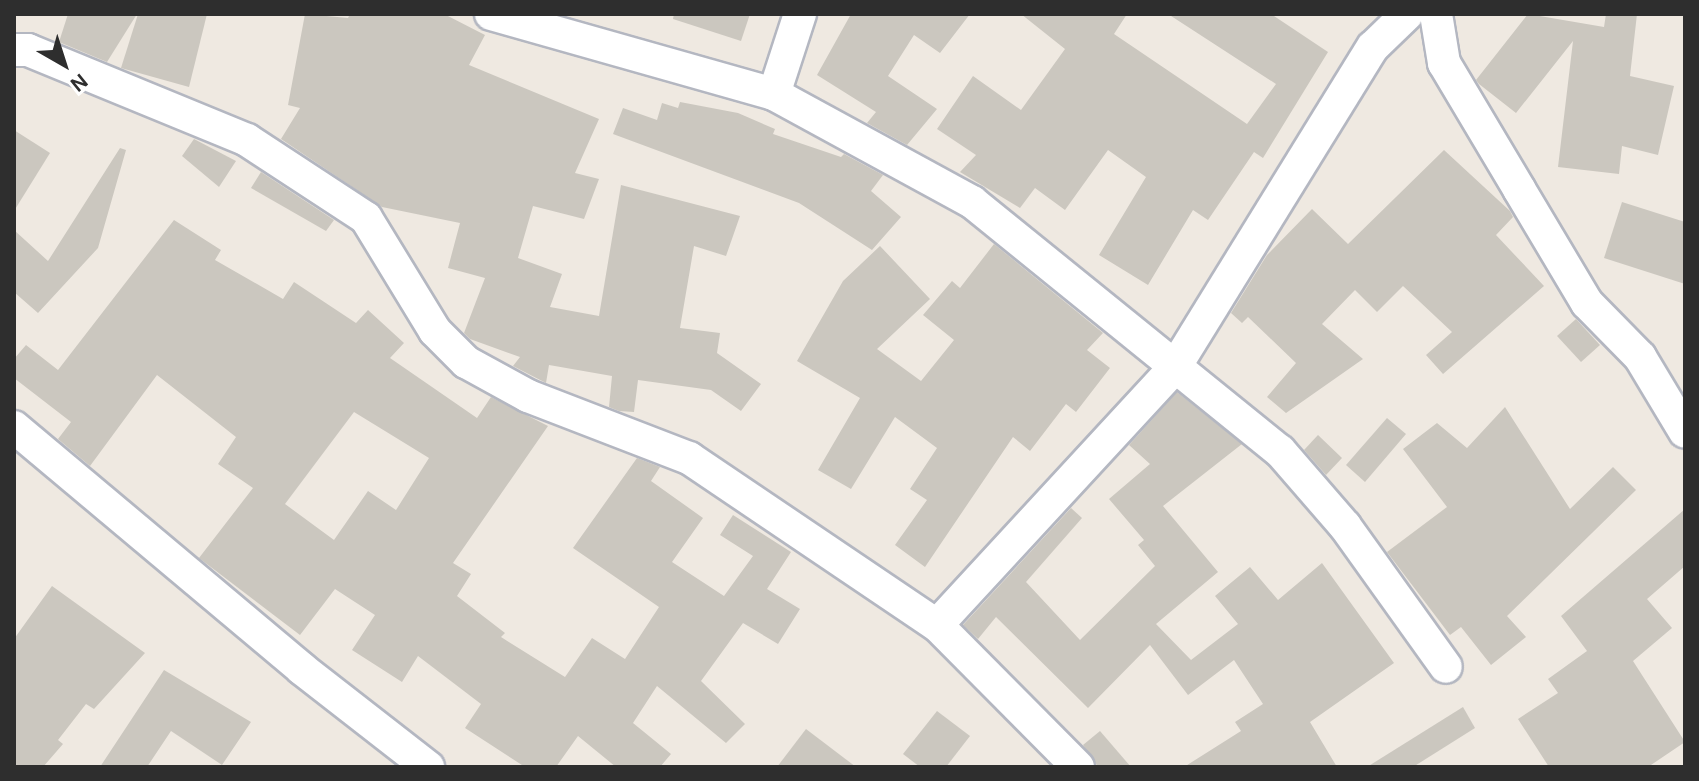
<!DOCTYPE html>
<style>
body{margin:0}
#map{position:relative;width:1699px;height:781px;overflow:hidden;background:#efe9e1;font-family:Karla,sans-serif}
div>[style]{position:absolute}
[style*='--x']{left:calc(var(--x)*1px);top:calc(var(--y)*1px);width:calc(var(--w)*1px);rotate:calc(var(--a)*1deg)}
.building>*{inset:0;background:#cbc7bf}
.roads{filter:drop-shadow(2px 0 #b4b7c1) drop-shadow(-2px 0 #b4b7c1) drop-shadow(0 2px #b4b7c1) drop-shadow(0 -2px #b4b7c1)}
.street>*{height:32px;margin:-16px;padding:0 16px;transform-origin:16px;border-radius:16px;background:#fff}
span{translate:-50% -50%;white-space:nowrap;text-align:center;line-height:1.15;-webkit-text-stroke:7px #fff;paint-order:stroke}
.frame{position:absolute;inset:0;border:16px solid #2e2e2e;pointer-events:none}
.north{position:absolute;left:24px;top:24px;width:80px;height:80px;-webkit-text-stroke:6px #fff;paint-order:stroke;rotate:141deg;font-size:22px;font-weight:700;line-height:32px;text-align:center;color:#2e2e2e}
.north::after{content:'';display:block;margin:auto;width:28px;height:36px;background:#2e2e2e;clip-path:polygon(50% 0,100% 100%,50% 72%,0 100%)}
</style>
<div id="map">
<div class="building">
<i style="clip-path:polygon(68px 14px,137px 14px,107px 62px,59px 42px)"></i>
<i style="clip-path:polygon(138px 14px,207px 14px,189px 87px,121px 68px)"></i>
<i style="clip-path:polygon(305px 14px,348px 18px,350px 14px,444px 14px,485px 35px,469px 65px,599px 119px,575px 173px,599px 179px,584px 219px,533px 206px,518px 258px,562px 274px,550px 307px,599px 316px,621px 185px,740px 216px,726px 256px,694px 246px,680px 328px,720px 333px,717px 353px,761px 384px,741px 411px,711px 390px,638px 380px,634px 412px,619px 411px,609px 407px,612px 376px,549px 365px,546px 383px,513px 366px,520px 357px,470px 339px,464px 333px,485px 278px,448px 268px,460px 223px,382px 207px,281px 139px,300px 108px,288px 105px)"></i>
<i style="clip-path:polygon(674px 14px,750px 14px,741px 41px,673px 19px)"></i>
<i style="clip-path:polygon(851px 14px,970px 14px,940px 53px,914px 35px,888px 76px,937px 109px,907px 145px,867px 123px,876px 112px,817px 75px)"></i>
<i style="clip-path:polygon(1021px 14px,1127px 14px,1114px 34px,1247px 124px,1276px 84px,1168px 14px,1271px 14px,1328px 52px,1263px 158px,1254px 152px,1208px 220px,1193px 210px,1148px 285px,1099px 255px,1146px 177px,1108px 150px,1065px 210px,1035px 188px,1020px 208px,960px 172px,976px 155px,937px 129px,973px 76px,1021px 110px,1065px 49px)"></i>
<i style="clip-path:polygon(1528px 14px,1604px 27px,1606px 14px,1637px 14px,1630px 76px,1674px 86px,1658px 155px,1622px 146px,1619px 174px,1558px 167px,1573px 41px,1516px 113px,1479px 84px,1476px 80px)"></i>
<i style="clip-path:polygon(680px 102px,738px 113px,775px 129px,773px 134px,841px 157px,844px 154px,883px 175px,871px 191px,901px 217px,872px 250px,799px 203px,613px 134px,623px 108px,657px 120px,662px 103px,678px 108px)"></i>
<i style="clip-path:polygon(14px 130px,50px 153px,14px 211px)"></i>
<i style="clip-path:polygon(194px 139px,236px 161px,219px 187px,182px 156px)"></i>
<i style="clip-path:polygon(120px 148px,126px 150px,98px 248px,38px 313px,14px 292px,14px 230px,48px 261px)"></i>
<i style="clip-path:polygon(1444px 150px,1510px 211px,1513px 217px,1496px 235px,1544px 286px,1443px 374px,1426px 355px,1452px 332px,1403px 286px,1377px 312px,1355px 290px,1322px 324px,1363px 359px,1286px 413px,1267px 397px,1296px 363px,1248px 317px,1242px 323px,1231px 313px,1267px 255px,1312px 209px,1348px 244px)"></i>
<i style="clip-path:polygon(261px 172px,334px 220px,326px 231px,251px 188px)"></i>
<i style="clip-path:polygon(1622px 202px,1685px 222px,1685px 284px,1604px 258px)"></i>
<i style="clip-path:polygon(evenodd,174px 220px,221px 250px,215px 260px,283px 299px,294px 282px,356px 323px,368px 310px,404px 343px,390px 358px,477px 418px,491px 397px,548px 426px,453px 563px,471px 574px,457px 596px,505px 633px,501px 637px,565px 677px,592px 638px,625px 659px,659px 607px,573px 548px,637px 458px,660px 467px,651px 481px,703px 518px,672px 562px,724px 596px,753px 556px,720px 535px,733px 515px,791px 552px,767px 589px,800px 609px,778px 644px,743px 623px,701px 681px,745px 724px,726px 743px,657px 686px,633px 723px,671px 754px,660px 767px,616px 767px,578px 736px,556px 767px,525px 767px,465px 728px,481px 704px,418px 656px,402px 682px,352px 650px,375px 615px,335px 589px,300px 635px,199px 558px,253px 488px,218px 464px,236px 437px,157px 375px,90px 466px,58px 439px,71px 422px,14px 378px,14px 359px,26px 345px,58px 370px,174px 220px,354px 412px,429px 458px,396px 510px,368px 491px,334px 540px,285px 504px,354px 412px)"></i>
<i style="clip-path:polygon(994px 244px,1103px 333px,1087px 350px,1110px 368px,1076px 412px,1066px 404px,1030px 451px,1013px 437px,925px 567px,895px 545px,927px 500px,910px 489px,937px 448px,895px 417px,851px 489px,818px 470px,860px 398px,797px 361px,843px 281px,880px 246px,930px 299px,877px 349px,921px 381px,954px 340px,923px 315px,952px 281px,960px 288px)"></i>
<i style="clip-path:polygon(1576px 319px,1600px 345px,1581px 362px,1557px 336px)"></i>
<i style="clip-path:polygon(1177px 392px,1242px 444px,1163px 506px,1218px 572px,1156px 624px,1191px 660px,1238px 624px,1215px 596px,1250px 567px,1278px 600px,1322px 563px,1394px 663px,1310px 722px,1337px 767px,1184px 767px,1241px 731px,1235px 722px,1263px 704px,1234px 660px,1188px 695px,1150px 645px,1088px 708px,996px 617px,978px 639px,963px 625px,1071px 508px,1082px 518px,1026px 582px,1080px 640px,1155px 566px,1138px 545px,1144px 540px,1109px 499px,1150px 464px,1129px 445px)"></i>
<i style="clip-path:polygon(1505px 407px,1570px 509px,1613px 467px,1636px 490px,1507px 616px,1526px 637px,1491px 665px,1461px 627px,1450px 635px,1387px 552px,1447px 507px,1403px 449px,1437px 423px,1467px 448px)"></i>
<i style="clip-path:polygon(1387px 418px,1406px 434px,1365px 482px,1346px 465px)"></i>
<i style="clip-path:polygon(1318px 435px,1342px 458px,1326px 475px,1304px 450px)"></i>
<i style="clip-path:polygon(1685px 509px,1685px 566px,1647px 599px,1672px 628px,1633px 661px,1685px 742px,1648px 767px,1549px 767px,1518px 719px,1558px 693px,1548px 679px,1587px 651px,1561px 616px)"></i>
<i style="clip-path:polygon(52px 586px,145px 653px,94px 709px,86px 704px,58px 740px,63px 744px,43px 767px,14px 767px,14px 639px)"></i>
<i style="clip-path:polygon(164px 670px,251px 722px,222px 765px,171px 731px,147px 767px,100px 767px)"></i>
<i style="clip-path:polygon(1463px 707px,1475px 728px,1413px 767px,1367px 767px)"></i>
<i style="clip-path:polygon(937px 711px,970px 736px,946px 767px,920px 767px,903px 754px)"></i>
<i style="clip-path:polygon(806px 729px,856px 767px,777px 767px)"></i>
<i style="clip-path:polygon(1100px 731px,1131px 767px,1098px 767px,1083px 745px)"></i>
</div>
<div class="roads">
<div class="street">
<i style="--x:491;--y:14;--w:294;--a:15.8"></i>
<i style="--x:774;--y:94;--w:226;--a:28.6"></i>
<i style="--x:972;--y:202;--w:396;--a:39"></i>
<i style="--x:1280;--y:451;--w:99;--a:49.1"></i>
<i style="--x:1345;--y:526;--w:173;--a:54.4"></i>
<i style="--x:1436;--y:14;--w:50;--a:80.7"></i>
<i style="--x:1444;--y:63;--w:147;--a:59.2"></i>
<i style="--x:1519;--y:189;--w:133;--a:59.2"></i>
<i style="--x:1587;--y:303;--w:76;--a:45.5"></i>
<i style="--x:1640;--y:357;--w:87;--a:59"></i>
<i style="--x:14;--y:50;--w:14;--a:0"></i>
<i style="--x:28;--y:50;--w:237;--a:22.3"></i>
<i style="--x:247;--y:140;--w:142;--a:33.2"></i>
<i style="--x:366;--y:218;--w:132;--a:58.6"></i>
<i style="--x:435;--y:331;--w:44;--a:45"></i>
<i style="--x:466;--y:362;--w:71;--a:28.7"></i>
<i style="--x:528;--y:396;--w:173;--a:21.1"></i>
<i style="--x:689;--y:458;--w:299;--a:34"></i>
<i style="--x:937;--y:625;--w:200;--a:45.2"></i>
<i style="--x:774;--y:94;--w:84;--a:-72"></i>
<i style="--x:14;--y:427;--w:376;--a:40"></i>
<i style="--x:302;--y:669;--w:160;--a:37.9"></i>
<i style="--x:937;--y:625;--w:351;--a:-47.3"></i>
<i style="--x:1175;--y:367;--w:376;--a:-58.3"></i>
<i style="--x:1373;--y:47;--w:47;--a:-44.1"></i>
</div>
</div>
<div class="frame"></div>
<div class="north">N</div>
</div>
